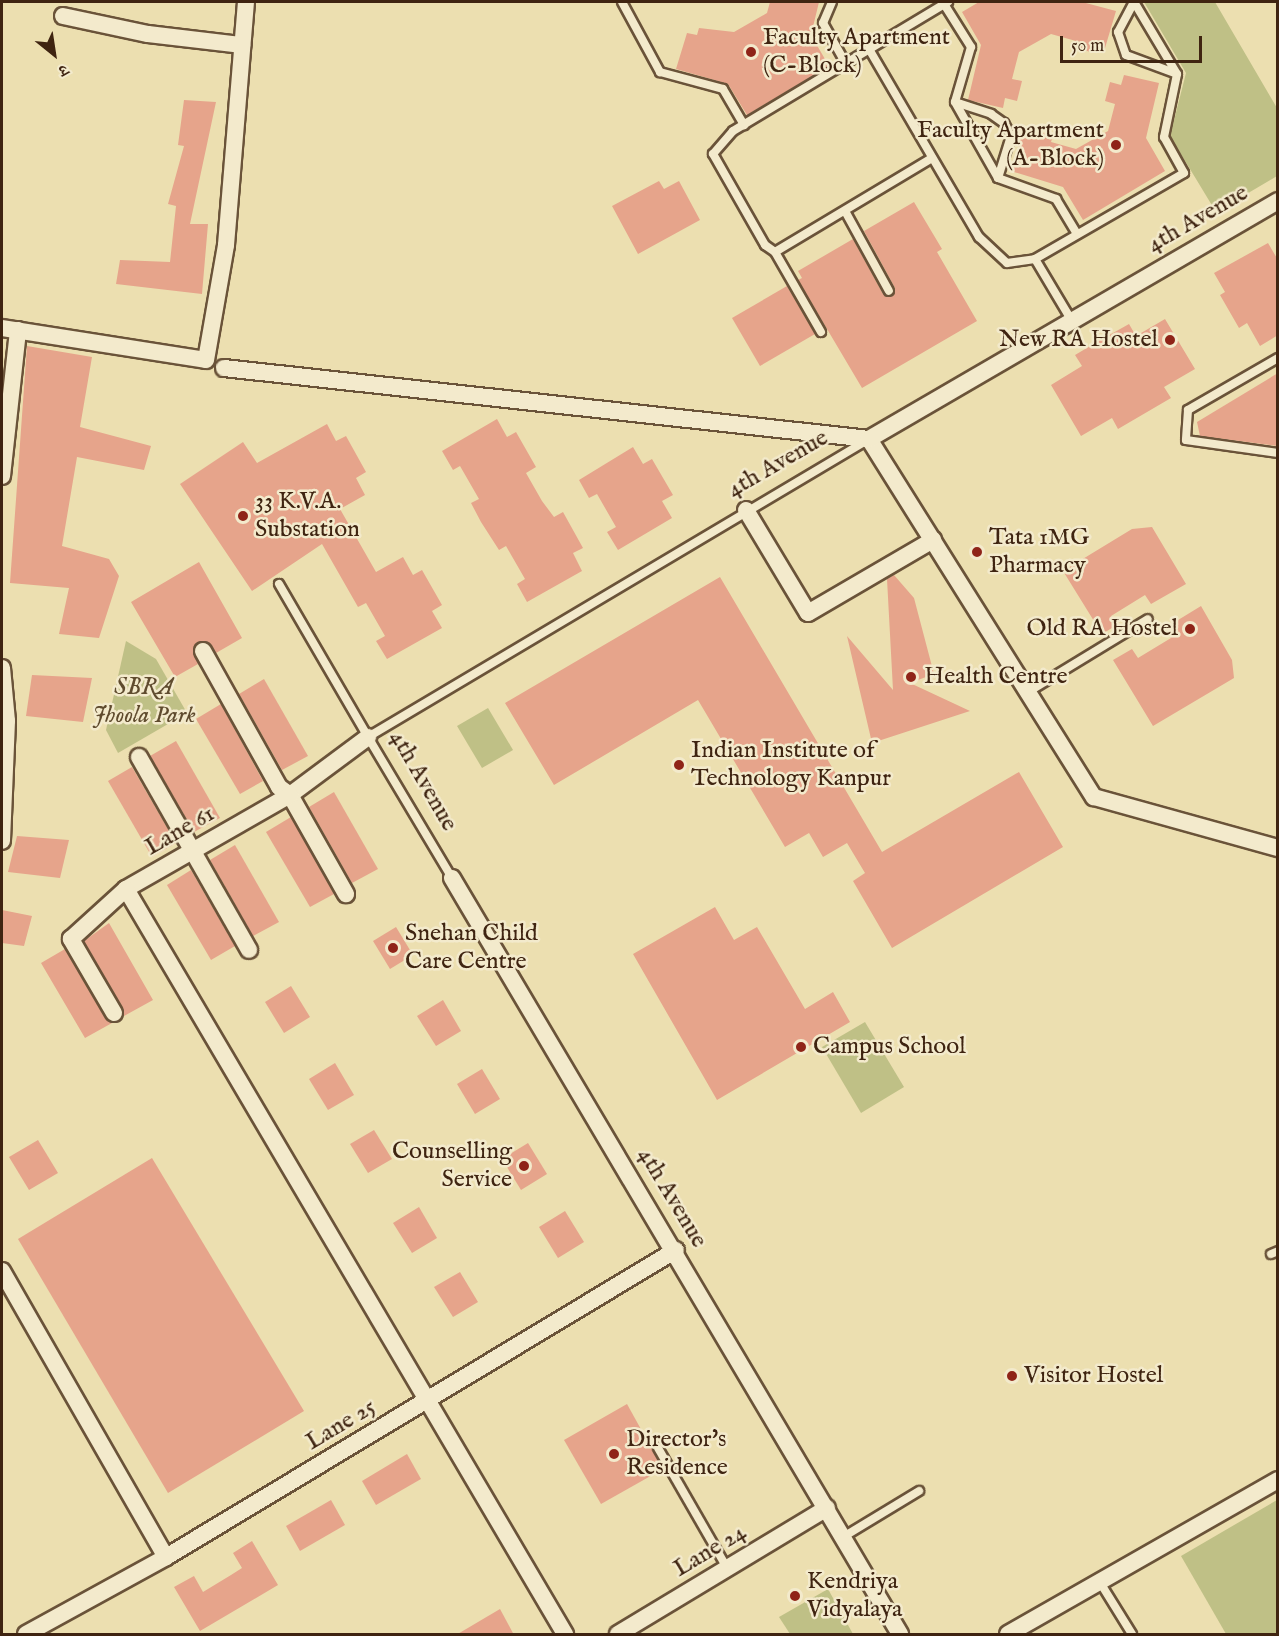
<!DOCTYPE html>
<meta charset="utf-8">
<style>
body{margin:0}
#map{position:relative;width:1279px;height:1636px;overflow:hidden;background:#ecdfb0;font-family:"IM FELL English","Noto Serif Devanagari",serif}
div>[style]{position:absolute}
[style*='--x']{left:calc(var(--x)*1px);top:calc(var(--y)*1px);width:calc(var(--w)*1px);rotate:calc(var(--a)*1deg)}
.green>*{inset:0;background:#bfc086}
.building>*{inset:0;background:#e6a48b}
.roads{filter:drop-shadow(2px 0 #6a5339) drop-shadow(-2px 0 #6a5339) drop-shadow(0 2px #6a5339) drop-shadow(0 -2px #6a5339)}
.lane>*{height:8px;margin:-4px;padding:0 4px;transform-origin:4px;border-radius:4px;background:#f3eacc}
.street>*{height:16px;margin:-8px;padding:0 8px;transform-origin:8px;border-radius:8px;background:#f3eacc}
.dots>*{width:16px;height:16px;translate:-50% -50%;box-sizing:border-box;border:3px solid #f3eacc;border-radius:50%}
span{translate:-50% -50%;white-space:nowrap;text-align:center;line-height:1.15;-webkit-text-stroke:5px #f3eacc;paint-order:stroke}
.poi-label{font-size:24px;color:#3f2411}
.left{translate:0 -50%;text-align:left}
.right{translate:-100% -50%;text-align:right}
.street-label{font-size:24px;color:#3f2411}
.park-label{font-size:24px;color:#5f4b2e;font-style:italic}
.frame{position:absolute;inset:0;border:3px solid #3f2411;pointer-events:none}
.north{position:absolute;left:24px;top:24px;width:60px;height:60px;-webkit-text-stroke:4px #f3eacc;paint-order:stroke;rotate:150deg;font-size:16px;font-weight:700;line-height:24px;text-align:center;color:#3f2411}
.north::after{content:'';display:block;margin:auto;width:21px;height:27px;background:#3f2411;clip-path:polygon(50% 0,100% 100%,50% 72%,0 100%)}
.scale{position:absolute;left:1060px;top:36px;width:142px;height:27px;box-sizing:border-box;border:3px solid #3f2411;border-top:0;padding-left:8px;font-size:18px;line-height:21px;white-space:nowrap;color:#3f2411;-webkit-text-stroke:4px #f3eacc;paint-order:stroke}
</style>
<div id="map">
<div class="green">
<i style="clip-path:polygon(1144px 2px,1215px 2px,1277px 108px,1277px 176px,1216px 212px,1170px 136px,1186px 73px)"></i>
<i style="clip-path:polygon(126px 641px,156px 659px,187px 713px,118px 753px,106px 730px)"></i>
<i style="clip-path:polygon(488px 708px,513px 750px,482px 768px,457px 726px)"></i>
<i style="clip-path:polygon(865px 1022px,904px 1087px,861px 1113px,822px 1047px)"></i>
<i style="clip-path:polygon(1277px 1500px,1277px 1634px,1226px 1634px,1181px 1556px)"></i>
<i style="clip-path:polygon(828px 1589px,853px 1634px,790px 1634px,779px 1617px)"></i>
</div>
<div class="building">
<i style="clip-path:polygon(770px 2px,819px 2px,811px 35px,829px 66px,747px 115px,728px 84px,676px 69px,687px 33px,697px 35px,699px 28px,734px 32px,767px 13px)"></i>
<i style="clip-path:polygon(979px 2px,1082px 2px,1116px 11px,1105px 48px,1096px 45px,1094px 53px,1074px 47px,1076px 41px,1051px 34px,1019px 52px,1012px 79px,1022px 81px,1017px 101px,1005px 98px,1003px 108px,968px 100px,981px 45px,962px 12px)"></i>
<i style="clip-path:polygon(1124px 75px,1159px 83px,1146px 138px,1165px 171px,1083px 220px,1063px 187px,1011px 171px,1022px 135px,1031px 138px,1033px 130px,1053px 136px,1051px 142px,1076px 149px,1108px 131px,1115px 104px,1105px 101px,1110px 82px,1121px 85px)"></i>
<i style="clip-path:polygon(184px 100px,216px 102px,190px 224px,208px 224px,202px 294px,116px 284px,120px 260px,170px 262px,176px 206px,168px 204px,184px 146px,178px 145px)"></i>
<i style="clip-path:polygon(659px 181px,664px 189px,679px 181px,700px 220px,638px 254px,612px 206px)"></i>
<i style="clip-path:polygon(914px 202px,942px 249px,937px 252px,977px 321px,862px 388px,798px 280px,802px 278px,798px 271px,853px 239px,883px 294px,893px 296px,895px 288px,864px 231px)"></i>
<i style="clip-path:polygon(1268px 243px,1278px 260px,1278px 335px,1260px 346px,1247px 323px,1239px 328px,1220px 295px,1225px 292px,1214px 273px)"></i>
<i style="clip-path:polygon(787px 286px,815px 334px,760px 366px,732px 318px)"></i>
<i style="clip-path:polygon(1165px 319px,1195px 369px,1164px 387px,1171px 398px,1118px 429px,1112px 418px,1081px 436px,1051px 385px,1082px 366px,1075px 355px,1097px 342px,1129px 324px,1136px 336px)"></i>
<i style="clip-path:polygon(27px 346px,92px 357px,80px 427px,151px 446px,144px 470px,77px 457px,62px 546px,109px 559px,119px 576px,99px 638px,59px 634px,69px 588px,10px 583px)"></i>
<i style="clip-path:polygon(1278px 373px,1278px 446px,1200px 436px,1197px 422px)"></i>
<i style="clip-path:polygon(497px 419px,507px 437px,516px 432px,536px 467px,526px 473px,542px 501px,554px 517px,563px 512px,583px 548px,573px 553px,582px 571px,527px 602px,517px 584px,525px 579px,506px 546px,499px 550px,481px 522px,471px 503px,479px 499px,460px 466px,453px 470px,442px 451px)"></i>
<i style="clip-path:polygon(327px 424px,336px 441px,346px 436px,366px 472px,356px 478px,365px 495px,340px 509px,376px 572px,403px 557px,413px 575px,422px 570px,442px 605px,432px 611px,442px 628px,387px 659px,376px 641px,385px 636px,366px 603px,358px 607px,322px 544px,252px 591px,180px 484px,243px 442px,257px 463px)"></i>
<i style="clip-path:polygon(633px 447px,643px 464px,652px 459px,673px 495px,662px 501px,672px 518px,618px 550px,607px 532px,616px 527px,597px 494px,589px 498px,579px 480px)"></i>
<i style="clip-path:polygon(1152px 527px,1186px 584px,1151px 604px,1145px 595px,1111px 616px,1117px 625px,1102px 634px,1063px 571px,1132px 529px)"></i>
<i style="clip-path:polygon(199px 562px,242px 638px,216px 653px,208px 642px,197px 642px,193px 651px,198px 664px,175px 677px,131px 602px)"></i>
<i style="clip-path:polygon(894px 575px,914px 598px,934px 674px,910px 683px,970px 711px,872px 743px,847px 636px,893px 690px,887px 579px)"></i>
<i style="clip-path:polygon(720px 577px,882px 852px,1019px 772px,1063px 847px,892px 948px,853px 881px,865px 873px,847px 843px,823px 857px,809px 833px,785px 847px,698px 700px,554px 785px,505px 703px)"></i>
<i style="clip-path:polygon(1201px 606px,1232px 660px,1234px 678px,1153px 726px,1113px 660px,1132px 649px,1138px 658px,1171px 638px,1165px 628px)"></i>
<i style="clip-path:polygon(32px 675px,92px 678px,83px 722px,26px 716px)"></i>
<i style="clip-path:polygon(264px 679px,308px 756px,282px 770px,239px 694px)"></i>
<i style="clip-path:polygon(221px 704px,263px 781px,240px 794px,196px 719px)"></i>
<i style="clip-path:polygon(176px 741px,220px 818px,194px 832px,150px 756px)"></i>
<i style="clip-path:polygon(132px 767px,176px 843px,152px 857px,108px 781px)"></i>
<i style="clip-path:polygon(334px 792px,378px 869px,352px 883px,309px 807px)"></i>
<i style="clip-path:polygon(291px 817px,334px 894px,310px 907px,266px 832px)"></i>
<i style="clip-path:polygon(17px 836px,69px 840px,60px 878px,8px 872px)"></i>
<i style="clip-path:polygon(235px 845px,279px 922px,253px 936px,210px 860px)"></i>
<i style="clip-path:polygon(191px 870px,235px 946px,211px 960px,167px 885px)"></i>
<i style="clip-path:polygon(715px 907px,734px 940px,757px 927px,805px 1009px,833px 992px,850px 1022px,717px 1100px,633px 954px)"></i>
<i style="clip-path:polygon(2px 910px,32px 916px,24px 946px,2px 943px)"></i>
<i style="clip-path:polygon(109px 923px,153px 1000px,124px 1016px,123px 1008px,84px 941px)"></i>
<i style="clip-path:polygon(396px 927px,413px 955px,390px 969px,373px 941px)"></i>
<i style="clip-path:polygon(65px 949px,105px 1018px,112px 1023px,85px 1038px,41px 963px)"></i>
<i style="clip-path:polygon(291px 986px,310px 1017px,284px 1033px,265px 1002px)"></i>
<i style="clip-path:polygon(443px 1000px,461px 1031px,436px 1046px,417px 1016px)"></i>
<i style="clip-path:polygon(335px 1063px,354px 1095px,328px 1110px,309px 1079px)"></i>
<i style="clip-path:polygon(482px 1069px,500px 1099px,475px 1114px,457px 1084px)"></i>
<i style="clip-path:polygon(374px 1130px,392px 1159px,368px 1173px,350px 1144px)"></i>
<i style="clip-path:polygon(38px 1140px,58px 1173px,29px 1190px,9px 1157px)"></i>
<i style="clip-path:polygon(528px 1143px,547px 1174px,521px 1190px,502px 1159px)"></i>
<i style="clip-path:polygon(152px 1158px,304px 1411px,168px 1493px,18px 1239px)"></i>
<i style="clip-path:polygon(419px 1207px,437px 1238px,412px 1253px,393px 1223px)"></i>
<i style="clip-path:polygon(565px 1211px,584px 1242px,558px 1258px,539px 1227px)"></i>
<i style="clip-path:polygon(460px 1272px,478px 1302px,453px 1317px,434px 1287px)"></i>
<i style="clip-path:polygon(627px 1404px,663px 1469px,601px 1504px,564px 1440px)"></i>
<i style="clip-path:polygon(407px 1454px,421px 1479px,376px 1505px,362px 1481px)"></i>
<i style="clip-path:polygon(331px 1500px,345px 1525px,300px 1551px,286px 1526px)"></i>
<i style="clip-path:polygon(252px 1541px,278px 1585px,200px 1631px,174px 1587px,194px 1576px,203px 1592px,231px 1575px,242px 1568px,233px 1553px)"></i>
<i style="clip-path:polygon(500px 1609px,514px 1635px,456px 1635px)"></i>
</div>
<div class="roads">
<div class="lane">
<i style="--x:622;--y:2;--w:80;--a:61.5"></i>
<i style="--x:660;--y:72;--w:65;--a:15.1"></i>
<i style="--x:723;--y:89;--w:42;--a:59.7"></i>
<i style="--x:832;--y:2;--w:23;--a:113"></i>
<i style="--x:823;--y:23;--w:45;--a:60.6"></i>
<i style="--x:1134;--y:2;--w:34;--a:118"></i>
<i style="--x:1118;--y:32;--w:24;--a:71"></i>
<i style="--x:1126;--y:55;--w:54;--a:20.4"></i>
<i style="--x:944;--y:4;--w:51;--a:57.9"></i>
<i style="--x:971;--y:47;--w:57;--a:106.2"></i>
<i style="--x:955;--y:102;--w:87;--a:60.5"></i>
<i style="--x:998;--y:178;--w:62;--a:19.9"></i>
<i style="--x:1056;--y:199;--w:41;--a:59"></i>
<i style="--x:869;--y:49;--w:218;--a:59.7"></i>
<i style="--x:979;--y:237;--w:38;--a:43"></i>
<i style="--x:1007;--y:263;--w:28;--a:-8"></i>
<i style="--x:1035;--y:259;--w:72;--a:59.2"></i>
<i style="--x:955;--y:102;--w:38;--a:18"></i>
<i style="--x:991;--y:114;--w:16;--a:35"></i>
<i style="--x:1004;--y:123;--w:15;--a:62"></i>
<i style="--x:1011;--y:136;--w:44;--a:107.2"></i>
<i style="--x:845;--y:211;--w:91;--a:61.2"></i>
<i style="--x:775;--y:252;--w:183;--a:-30.9"></i>
<i style="--x:1035;--y:259;--w:172;--a:-30"></i>
<i style="--x:1184;--y:173;--w:41;--a:-119.1"></i>
<i style="--x:1164;--y:137;--w:64;--a:-78.3"></i>
<i style="--x:1177;--y:74;--w:84;--a:-120.8"></i>
<i style="--x:821;--y:332;--w:92;--a:-119.9"></i>
<i style="--x:775;--y:252;--w:12;--a:-145"></i>
<i style="--x:765;--y:245;--w:105;--a:-119.7"></i>
<i style="--x:713;--y:154;--w:30;--a:-49"></i>
<i style="--x:733;--y:131;--w:251;--a:-31"></i>
<i style="--x:1278;--y:358;--w:104;--a:150"></i>
<i style="--x:1188;--y:410;--w:30;--a:94"></i>
<i style="--x:1186;--y:440;--w:93;--a:8"></i>
<i style="--x:279;--y:584;--w:177;--a:59.8"></i>
<i style="--x:1028;--y:692;--w:140;--a:-31.3"></i>
<i style="--x:452;--y:878;--w:164;--a:-120.8"></i>
<i style="--x:368;--y:737;--w:579;--a:-30.73"></i>
<i style="--x:1271;--y:1254;--w:8;--a:-23"></i>
<i style="--x:658;--y:1448;--w:138;--a:60.1"></i>
<i style="--x:843;--y:1537;--w:89;--a:-31.2"></i>
<i style="--x:1101;--y:1584;--w:59;--a:58.2"></i>
</div>
<div class="street">
<i style="--x:63;--y:16;--w:87;--a:12"></i>
<i style="--x:148;--y:34;--w:95;--a:6.7"></i>
<i style="--x:2;--y:328;--w:206;--a:8.9"></i>
<i style="--x:206;--y:360;--w:117;--a:-80.1"></i>
<i style="--x:226;--y:245;--w:244;--a:-85.3"></i>
<i style="--x:224;--y:368;--w:649;--a:6.28"></i>
<i style="--x:869;--y:439;--w:423;--a:57.9"></i>
<i style="--x:1094;--y:797;--w:191;--a:15.5"></i>
<i style="--x:869;--y:439;--w:473;--a:-30.2"></i>
<i style="--x:2;--y:476;--w:147;--a:-83.7"></i>
<i style="--x:746;--y:510;--w:120;--a:59"></i>
<i style="--x:808;--y:613;--w:145;--a:-30.3"></i>
<i style="--x:203;--y:651;--w:156;--a:60.8"></i>
<i style="--x:279;--y:787;--w:14;--a:36"></i>
<i style="--x:290;--y:795;--w:114;--a:60.5"></i>
<i style="--x:2;--y:668;--w:53;--a:84.6"></i>
<i style="--x:7;--y:721;--w:120;--a:92.4"></i>
<i style="--x:368;--y:737;--w:97;--a:143.4"></i>
<i style="--x:290;--y:795;--w:189;--a:150.2"></i>
<i style="--x:126;--y:889;--w:865;--a:59.49"></i>
<i style="--x:139;--y:757;--w:222;--a:60.3"></i>
<i style="--x:452;--y:878;--w:879;--a:59.35"></i>
<i style="--x:114;--y:1013;--w:86;--a:-120.2"></i>
<i style="--x:71;--y:939;--w:74;--a:-42.3"></i>
<i style="--x:2;--y:1271;--w:330;--a:60.2"></i>
<i style="--x:26;--y:1634;--w:160;--a:-28.8"></i>
<i style="--x:166;--y:1557;--w:595;--a:-31.05"></i>
<i style="--x:618;--y:1634;--w:244;--a:-31.1"></i>
<i style="--x:1008;--y:1634;--w:311;--a:-29.7"></i>
</div>
</div>
<div class="dots">
<i style="left:751px;top:52px;background:#8f2418"></i>
<i style="left:1116px;top:145px;background:#8f2418"></i>
<i style="left:1170px;top:340px;background:#8f2418"></i>
<i style="left:243px;top:516px;background:#8f2418"></i>
<i style="left:977px;top:552px;background:#8f2418"></i>
<i style="left:1190px;top:629px;background:#8f2418"></i>
<i style="left:911px;top:677px;background:#8f2418"></i>
<i style="left:679px;top:765px;background:#8f2418"></i>
<i style="left:393px;top:948px;background:#8f2418"></i>
<i style="left:801px;top:1047px;background:#8f2418"></i>
<i style="left:524px;top:1166px;background:#8f2418"></i>
<i style="left:1012px;top:1376px;background:#8f2418"></i>
<i style="left:614px;top:1454px;background:#8f2418"></i>
<i style="left:795px;top:1596px;background:#8f2418"></i>
</div>
<div class="poi-label">
<span class="left" style="left:763px;top:52px">Faculty Apartment<br>(C-Block)</span>
<span class="right" style="left:1104px;top:145px">Faculty Apartment<br>(A-Block)</span>
<span class="right" style="left:1158px;top:340px">New RA Hostel</span>
<span class="left" style="left:255px;top:516px">33 K.V.A.<br>Substation</span>
<span class="left" style="left:989px;top:552px">Tata 1MG<br>Pharmacy</span>
<span class="right" style="left:1178px;top:629px">Old RA Hostel</span>
<span class="left" style="left:924px;top:677px">Health Centre</span>
<span class="left" style="left:691px;top:765px">Indian Institute of<br>Technology Kanpur</span>
<span class="left" style="left:405px;top:948px">Snehan Child<br>Care Centre</span>
<span class="left" style="left:813px;top:1047px">Campus School</span>
<span class="right" style="left:512px;top:1166px">Counselling<br>Service</span>
<span class="left" style="left:1024px;top:1376px">Visitor Hostel</span>
<span class="left" style="left:626px;top:1454px">Director's<br>Residence</span>
<span class="left" style="left:807px;top:1596px">Kendriya<br>Vidyalaya</span>
</div>
<div class="street-label">
<span style="left:1198px;top:219px;rotate:-30deg">4th Avenue</span>
<span style="left:778px;top:464px;rotate:-30deg">4th Avenue</span>
<span style="left:423px;top:781px;rotate:60deg">4th Avenue</span>
<span style="left:180px;top:831px;rotate:-30deg">Lane 61</span>
<span style="left:672px;top:1198px;rotate:59deg">4th Avenue</span>
<span style="left:341px;top:1425px;rotate:-31deg">Lane 25</span>
<span style="left:710px;top:1551px;rotate:-31deg">Lane 24</span>
</div>
<div class="park-label">
<span style="left:144px;top:702px">SBRA<br>Jhoola Park</span>
</div>
<div class="frame"></div>
<div class="north">उ</div>
<div class="scale">50 m</div>
</div>
